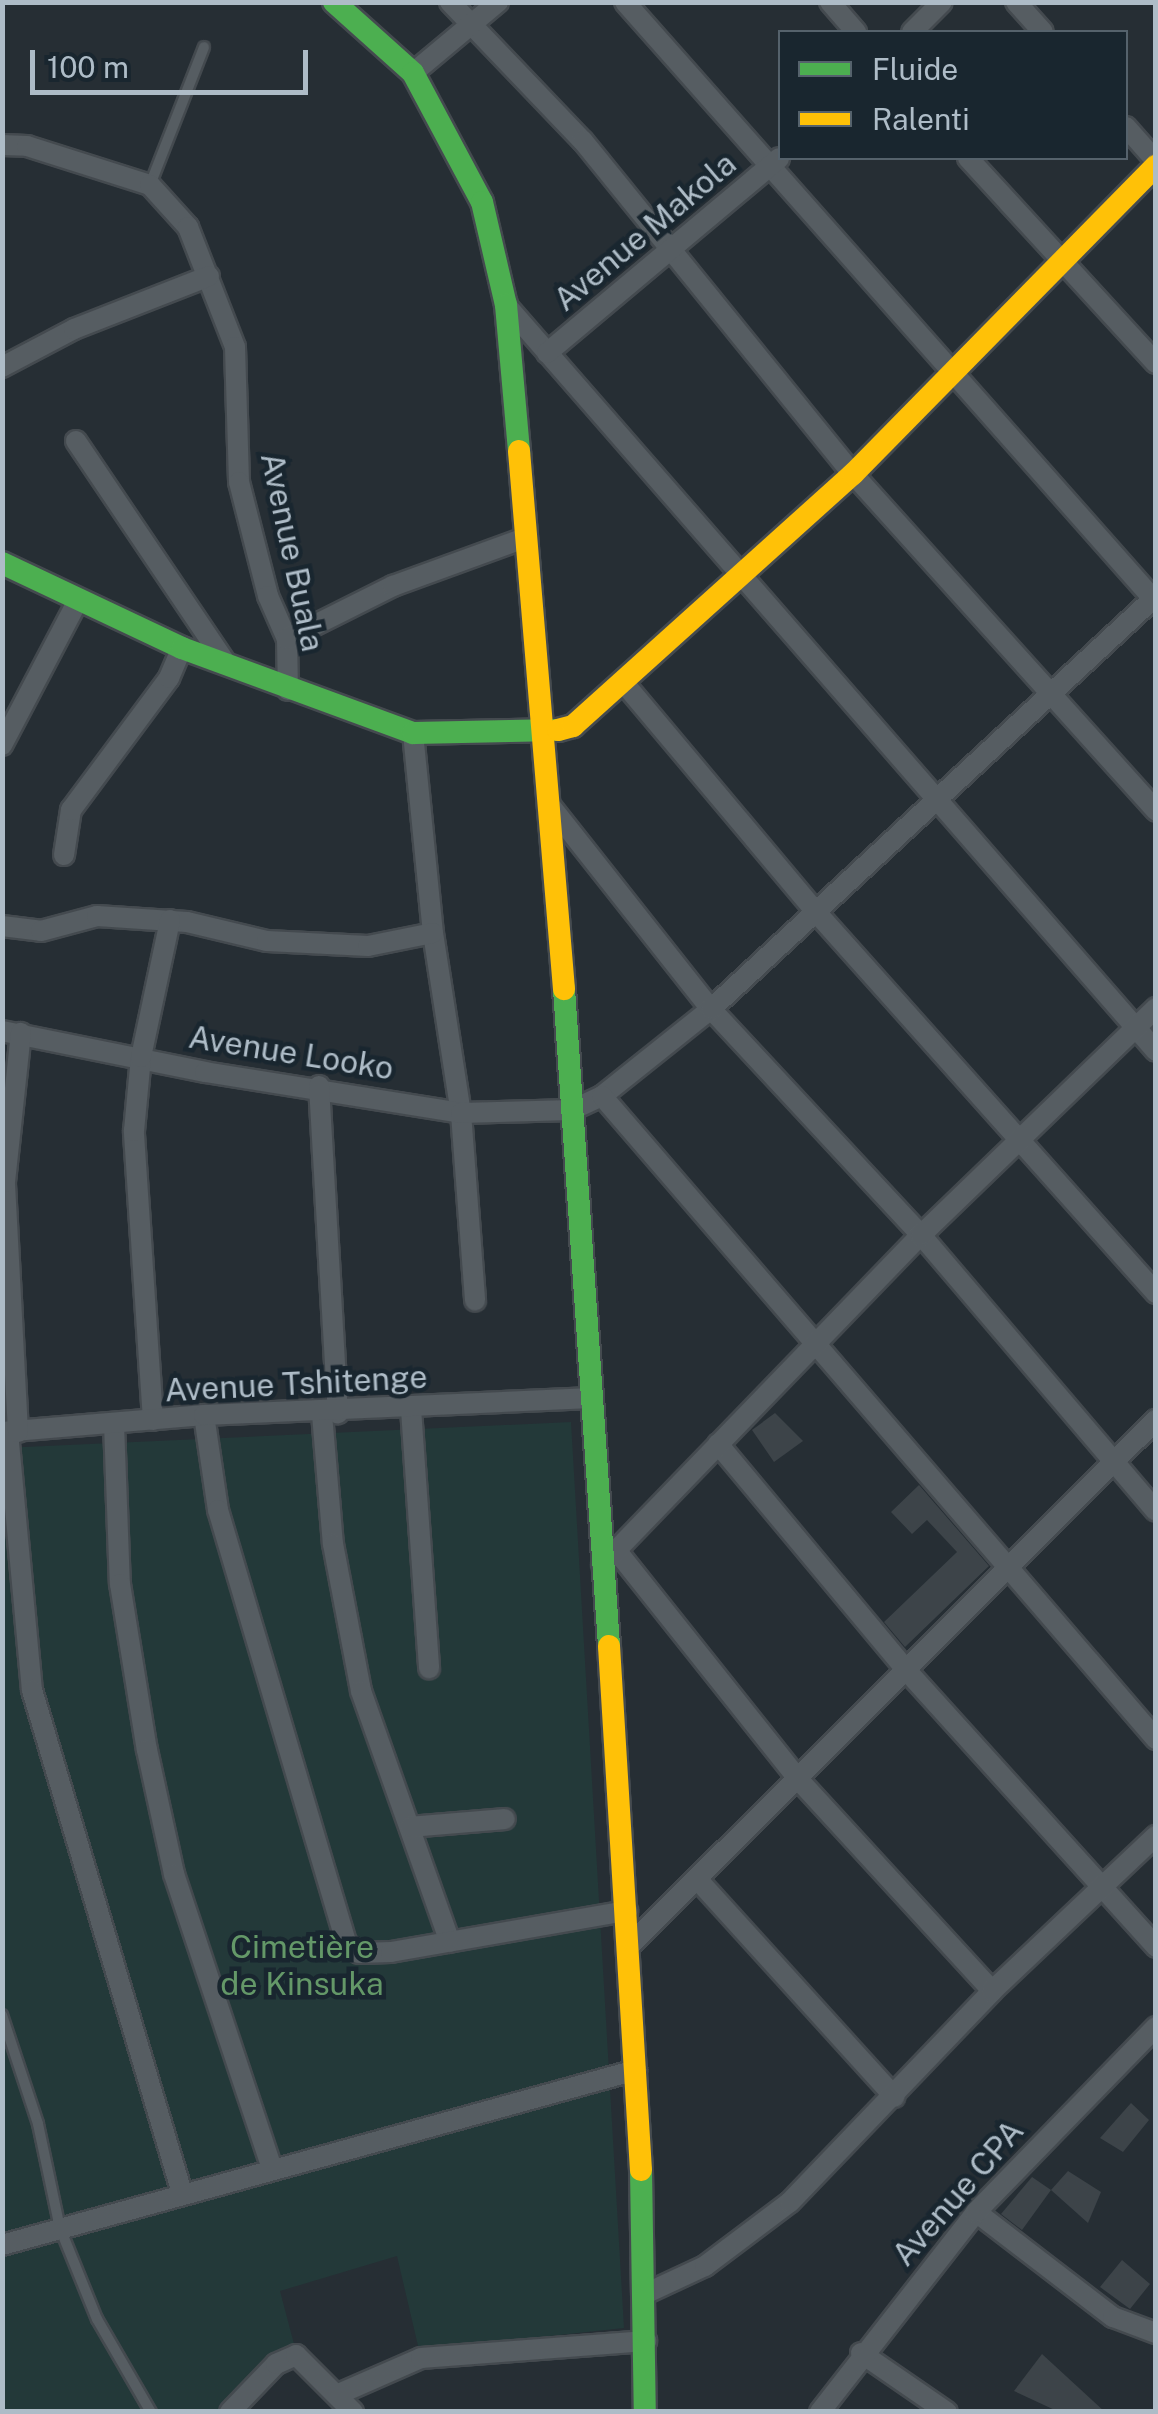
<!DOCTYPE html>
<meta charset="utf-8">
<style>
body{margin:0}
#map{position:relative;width:1158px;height:2414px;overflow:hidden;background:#262e34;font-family:"Public Sans",sans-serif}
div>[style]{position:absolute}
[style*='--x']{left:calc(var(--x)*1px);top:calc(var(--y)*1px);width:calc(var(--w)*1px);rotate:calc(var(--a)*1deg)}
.green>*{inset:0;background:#233939}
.building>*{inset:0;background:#3d4449}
.roads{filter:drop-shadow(2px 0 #444a4f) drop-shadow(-2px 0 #444a4f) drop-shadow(0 2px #444a4f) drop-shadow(0 -2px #444a4f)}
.lane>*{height:10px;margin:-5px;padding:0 5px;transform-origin:5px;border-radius:5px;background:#565d62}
.street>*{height:20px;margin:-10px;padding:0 10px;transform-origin:10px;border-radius:10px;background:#565d62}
.fast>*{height:22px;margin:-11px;padding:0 11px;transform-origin:11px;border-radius:11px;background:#4caf50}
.slow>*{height:22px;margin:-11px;padding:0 11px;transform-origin:11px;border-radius:11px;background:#ffc107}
span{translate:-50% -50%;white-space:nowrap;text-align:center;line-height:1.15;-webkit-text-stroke:9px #19262f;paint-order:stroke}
.street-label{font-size:32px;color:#aebcc7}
.park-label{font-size:32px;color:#649868}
.frame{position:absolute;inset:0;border:5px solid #aebcc7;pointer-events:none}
.legend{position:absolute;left:778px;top:30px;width:350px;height:130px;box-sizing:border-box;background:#19262f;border:2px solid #55626c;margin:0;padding:12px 18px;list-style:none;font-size:30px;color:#aebcc7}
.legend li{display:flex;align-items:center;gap:20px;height:50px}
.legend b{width:50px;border:2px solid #55626c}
.scale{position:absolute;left:30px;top:50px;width:278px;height:45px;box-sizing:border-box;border:5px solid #aebcc7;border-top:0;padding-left:12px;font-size:30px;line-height:35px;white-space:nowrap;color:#aebcc7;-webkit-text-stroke:8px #19262f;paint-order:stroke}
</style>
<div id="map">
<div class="green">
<i style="clip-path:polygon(571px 1422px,624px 2328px,419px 2350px,397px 2256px,280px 2291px,294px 2344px,218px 2411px,3px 2411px,2px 1448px)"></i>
</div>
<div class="building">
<i style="clip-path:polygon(775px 1413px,803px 1441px,774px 1462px,752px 1430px)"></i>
<i style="clip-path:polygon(919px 1485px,989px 1566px,905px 1647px,884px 1622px,957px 1552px,927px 1520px,912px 1534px,891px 1512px)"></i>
<i style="clip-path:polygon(1131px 2103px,1149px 2120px,1123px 2152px,1100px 2138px)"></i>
<i style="clip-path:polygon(1068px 2171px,1101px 2192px,1088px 2223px,1051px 2190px)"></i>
<i style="clip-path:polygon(1032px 2177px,1051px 2190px,1022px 2230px,1001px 2214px)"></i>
<i style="clip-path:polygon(1122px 2260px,1150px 2284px,1130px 2309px,1100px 2287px)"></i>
<i style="clip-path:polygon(1042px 2354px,1105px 2412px,1059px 2412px,1014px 2391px)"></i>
</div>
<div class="roads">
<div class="lane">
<i style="--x:150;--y:185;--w:148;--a:-68.6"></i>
<i style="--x:2;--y:2015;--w:115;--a:71.7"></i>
<i style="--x:38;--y:2124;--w:106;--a:78.1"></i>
<i style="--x:60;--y:2228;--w:98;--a:67.9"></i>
<i style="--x:97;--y:2319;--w:108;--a:59.9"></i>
</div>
<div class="street">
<i style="--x:450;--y:2;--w:192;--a:46.3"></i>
<i style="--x:583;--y:141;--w:429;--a:51"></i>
<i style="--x:853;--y:474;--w:453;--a:48"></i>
<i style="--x:625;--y:2;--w:801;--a:48.49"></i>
<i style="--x:830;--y:2;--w:40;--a:49"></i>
<i style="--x:1016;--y:2;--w:40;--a:48"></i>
<i style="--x:912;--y:32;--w:42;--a:-45"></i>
<i style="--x:413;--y:73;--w:111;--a:-39.9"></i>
<i style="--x:1126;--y:127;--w:45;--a:48.6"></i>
<i style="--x:2;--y:145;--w:25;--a:2"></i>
<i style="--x:27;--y:146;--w:129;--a:17.6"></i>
<i style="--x:150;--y:185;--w:57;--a:47.9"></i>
<i style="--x:188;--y:227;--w:129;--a:68.6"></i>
<i style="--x:235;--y:347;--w:135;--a:88.3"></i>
<i style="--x:239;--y:482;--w:118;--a:75.7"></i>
<i style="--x:268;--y:596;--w:47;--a:66.2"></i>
<i style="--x:287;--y:639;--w:51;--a:88.9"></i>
<i style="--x:968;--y:158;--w:278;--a:47.5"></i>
<i style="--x:506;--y:305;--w:989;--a:48.93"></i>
<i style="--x:547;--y:353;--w:303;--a:-40"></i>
<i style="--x:2;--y:367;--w:81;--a:-27.8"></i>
<i style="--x:74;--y:329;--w:145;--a:-21.4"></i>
<i style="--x:76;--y:441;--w:270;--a:56"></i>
<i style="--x:287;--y:639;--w:119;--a:-26.6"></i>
<i style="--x:393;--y:586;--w:140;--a:-20"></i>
<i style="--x:623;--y:682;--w:300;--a:50"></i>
<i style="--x:816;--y:912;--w:511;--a:48.25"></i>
<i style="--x:413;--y:733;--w:201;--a:84.3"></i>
<i style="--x:433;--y:933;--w:182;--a:81.2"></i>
<i style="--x:461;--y:1113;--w:188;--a:85.7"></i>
<i style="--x:2;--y:745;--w:164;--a:-62.3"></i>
<i style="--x:552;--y:808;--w:256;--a:51.7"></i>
<i style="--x:711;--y:1009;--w:309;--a:47.1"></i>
<i style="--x:921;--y:1235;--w:362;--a:49.6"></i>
<i style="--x:64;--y:855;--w:46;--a:-81.2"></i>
<i style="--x:71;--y:810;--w:164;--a:-53.4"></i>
<i style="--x:169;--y:678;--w:33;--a:-67"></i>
<i style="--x:2;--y:926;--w:39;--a:7"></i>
<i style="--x:41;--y:931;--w:58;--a:-15"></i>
<i style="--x:97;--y:916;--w:90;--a:3.8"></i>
<i style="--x:187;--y:922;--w:82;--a:13.4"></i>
<i style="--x:267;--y:941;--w:101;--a:2.8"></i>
<i style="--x:368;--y:946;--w:66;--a:-11.3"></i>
<i style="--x:2;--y:1031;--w:207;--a:11.4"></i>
<i style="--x:205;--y:1072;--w:259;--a:9.1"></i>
<i style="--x:461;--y:1113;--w:111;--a:-1.5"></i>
<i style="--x:572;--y:1110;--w:33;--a:-25"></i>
<i style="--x:602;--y:1096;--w:139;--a:-38.6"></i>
<i style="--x:711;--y:1009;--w:607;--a:-42.86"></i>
<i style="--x:319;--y:1086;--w:328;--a:86.7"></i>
<i style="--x:602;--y:1096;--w:849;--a:49.25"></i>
<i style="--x:411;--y:1409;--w:260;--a:86"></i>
<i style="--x:322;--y:1414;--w:130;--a:85.2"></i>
<i style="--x:333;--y:1544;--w:150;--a:79.2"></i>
<i style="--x:361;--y:1691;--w:266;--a:70.5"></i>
<i style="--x:204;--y:1415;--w:96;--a:81.6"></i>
<i style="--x:218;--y:1510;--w:452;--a:73.5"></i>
<i style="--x:346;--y:1943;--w:16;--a:38"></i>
<i style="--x:359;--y:1953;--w:32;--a:-2"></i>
<i style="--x:391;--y:1952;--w:240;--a:-9.9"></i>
<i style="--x:153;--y:1420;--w:290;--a:-93.8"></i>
<i style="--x:134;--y:1131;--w:74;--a:-84.6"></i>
<i style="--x:141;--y:1057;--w:140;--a:-78"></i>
<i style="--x:114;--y:1424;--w:160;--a:87.9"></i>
<i style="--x:120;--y:1584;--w:168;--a:80.8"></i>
<i style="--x:147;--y:1750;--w:127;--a:77.7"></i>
<i style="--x:174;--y:1874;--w:310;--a:71.6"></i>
<i style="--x:2;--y:1432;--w:203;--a:-4.8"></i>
<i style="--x:204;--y:1415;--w:388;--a:-2.5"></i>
<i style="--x:8;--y:1432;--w:259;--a:84.7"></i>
<i style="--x:32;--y:1690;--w:525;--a:73.39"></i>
<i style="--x:18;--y:1432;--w:250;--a:-93"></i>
<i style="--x:5;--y:1182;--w:150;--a:-83.9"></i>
<i style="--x:718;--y:1444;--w:295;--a:50.2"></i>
<i style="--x:907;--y:1671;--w:372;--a:47.9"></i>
<i style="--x:616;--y:1550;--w:293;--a:51.5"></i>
<i style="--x:798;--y:1779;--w:287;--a:47.5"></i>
<i style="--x:602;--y:1565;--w:459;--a:-46"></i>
<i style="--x:921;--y:1235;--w:327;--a:-44"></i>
<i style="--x:410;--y:1827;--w:95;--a:-4.8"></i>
<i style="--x:697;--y:1879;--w:294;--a:47.8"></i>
<i style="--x:629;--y:1946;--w:745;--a:-44.95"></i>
<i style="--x:976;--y:2212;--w:173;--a:37.5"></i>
<i style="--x:1113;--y:2317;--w:46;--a:20.4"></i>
<i style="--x:2;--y:2245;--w:658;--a:-15.43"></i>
<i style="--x:647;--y:2293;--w:64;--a:-25"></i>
<i style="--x:705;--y:2266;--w:106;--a:-37"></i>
<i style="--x:790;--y:2202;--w:292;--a:-46.2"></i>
<i style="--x:992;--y:1991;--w:226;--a:-43.4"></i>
<i style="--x:861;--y:2353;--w:104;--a:34.5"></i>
<i style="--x:341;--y:2393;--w:87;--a:-23.6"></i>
<i style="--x:421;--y:2358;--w:226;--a:-4.3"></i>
<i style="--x:230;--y:2412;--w:66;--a:-46.2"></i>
<i style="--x:276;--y:2364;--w:22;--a:-24"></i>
<i style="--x:296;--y:2355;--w:81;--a:45"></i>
<i style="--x:820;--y:2412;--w:254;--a:-52"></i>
<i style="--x:976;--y:2212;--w:258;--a:-45.8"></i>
</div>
<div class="fast">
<i style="--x:334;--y:2;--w:106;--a:41.9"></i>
<i style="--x:413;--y:73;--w:146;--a:61.9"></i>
<i style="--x:482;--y:202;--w:106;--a:76.9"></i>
<i style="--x:506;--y:305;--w:147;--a:84.9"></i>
<i style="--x:2;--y:563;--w:199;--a:25.3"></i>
<i style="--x:182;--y:648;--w:246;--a:20.2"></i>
<i style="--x:413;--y:733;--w:145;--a:-1.2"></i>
<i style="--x:564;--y:989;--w:659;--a:86.08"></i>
<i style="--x:641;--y:2170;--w:242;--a:89.1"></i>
</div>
<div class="slow">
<i style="--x:519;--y:451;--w:540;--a:85.22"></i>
<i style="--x:558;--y:730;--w:16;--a:-15"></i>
<i style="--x:573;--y:726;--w:377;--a:-42"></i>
<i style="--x:853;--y:474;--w:432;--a:-45.5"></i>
<i style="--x:609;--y:1646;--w:525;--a:86.51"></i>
</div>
</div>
<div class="street-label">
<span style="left:645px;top:232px;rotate:-40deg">Avenue Makola</span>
<span style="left:292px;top:552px;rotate:78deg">Avenue Buala</span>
<span style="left:291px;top:1053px;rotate:9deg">Avenue Looko</span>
<span style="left:296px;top:1384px;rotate:-3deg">Avenue Tshitenge</span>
<span style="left:958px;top:2193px;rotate:-49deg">Avenue CPA</span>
</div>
<div class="park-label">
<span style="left:302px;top:1966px">Cimetière<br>de Kinsuka</span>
</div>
<div class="frame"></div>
<ul class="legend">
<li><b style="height:12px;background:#4caf50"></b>Fluide</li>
<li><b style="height:12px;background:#ffc107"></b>Ralenti</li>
</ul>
<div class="scale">100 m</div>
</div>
